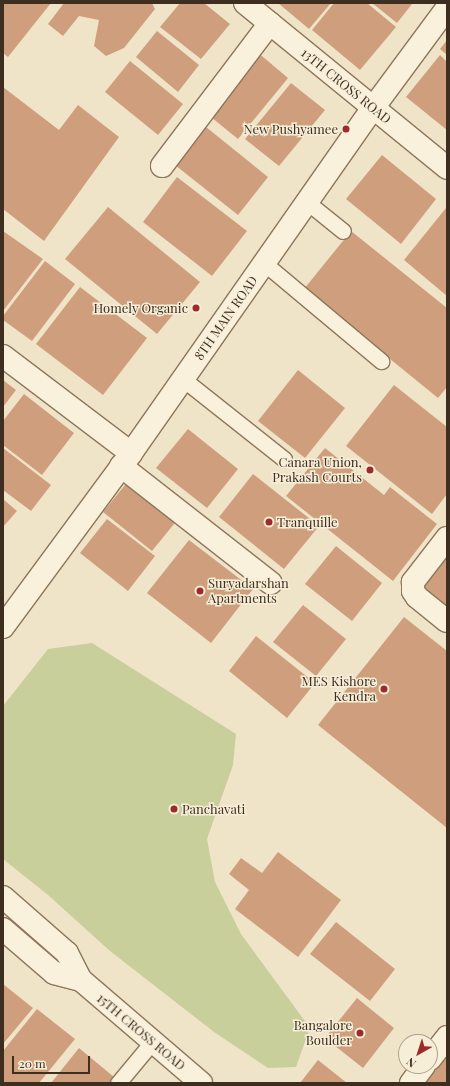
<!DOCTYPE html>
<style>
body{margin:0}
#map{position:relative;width:450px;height:1086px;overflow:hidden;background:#f0e4c8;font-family:"Playfair Display",serif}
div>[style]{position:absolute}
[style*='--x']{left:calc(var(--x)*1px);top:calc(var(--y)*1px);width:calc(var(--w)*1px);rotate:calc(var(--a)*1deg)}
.green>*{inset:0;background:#c9cf9b}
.building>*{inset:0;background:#cf9f7d}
.roads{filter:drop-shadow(1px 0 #8d765c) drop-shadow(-1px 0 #8d765c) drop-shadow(0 1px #8d765c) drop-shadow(0 -1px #8d765c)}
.service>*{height:15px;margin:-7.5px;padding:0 7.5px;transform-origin:7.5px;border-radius:7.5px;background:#faf1dc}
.minor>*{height:22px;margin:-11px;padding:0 11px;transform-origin:11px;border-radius:11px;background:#faf1dc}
.tertiary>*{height:22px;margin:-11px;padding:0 11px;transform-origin:11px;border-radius:11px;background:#faf1dc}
.secondary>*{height:22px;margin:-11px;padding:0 11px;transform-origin:11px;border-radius:11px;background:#faf1dc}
.dots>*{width:11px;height:11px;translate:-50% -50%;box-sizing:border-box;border:2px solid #f7eed8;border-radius:50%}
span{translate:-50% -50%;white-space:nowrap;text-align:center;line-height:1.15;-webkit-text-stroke:3px #f7eed8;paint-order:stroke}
.street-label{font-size:13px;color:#3d2e20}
.poi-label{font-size:13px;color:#3d2e20}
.right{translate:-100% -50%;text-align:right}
.left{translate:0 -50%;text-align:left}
.frame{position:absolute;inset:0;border:4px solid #3d2e20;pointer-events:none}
.north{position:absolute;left:398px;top:1034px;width:40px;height:40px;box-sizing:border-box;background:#f7eed8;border:1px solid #ada18e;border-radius:50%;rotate:219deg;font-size:11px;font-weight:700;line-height:16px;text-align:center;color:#3d2e20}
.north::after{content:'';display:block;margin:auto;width:14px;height:18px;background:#9e2a2b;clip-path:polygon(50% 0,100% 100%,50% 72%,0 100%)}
.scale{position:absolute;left:12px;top:1056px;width:78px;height:18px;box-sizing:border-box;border:2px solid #3d2e20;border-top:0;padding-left:5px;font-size:12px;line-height:14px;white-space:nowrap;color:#3d2e20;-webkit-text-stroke:3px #f7eed8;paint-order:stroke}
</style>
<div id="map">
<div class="green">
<i style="clip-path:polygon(92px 643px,236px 734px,233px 765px,207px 839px,215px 882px,241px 934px,310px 1028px,296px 1067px,268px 1068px,214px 1032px,110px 951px,48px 895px,3px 859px,3px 706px,48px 649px)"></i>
</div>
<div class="building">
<i style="clip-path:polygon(3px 3px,51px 3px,8px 57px,3px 53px)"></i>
<i style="clip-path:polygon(64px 3px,152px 3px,155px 9px,124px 48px,106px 56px,94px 46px,99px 20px,79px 16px,63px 36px,48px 24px)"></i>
<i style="clip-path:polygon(180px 3px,204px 3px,230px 24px,201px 59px,160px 27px)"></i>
<i style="clip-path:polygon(278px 3px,331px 3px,309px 29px)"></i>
<i style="clip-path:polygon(334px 3px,367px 3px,396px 27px,360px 70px,312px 30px)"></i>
<i style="clip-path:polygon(372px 3px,411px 3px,412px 4px,397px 23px)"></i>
<i style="clip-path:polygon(157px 31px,199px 65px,178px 92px,136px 57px)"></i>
<i style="clip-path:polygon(447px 40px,447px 55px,440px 49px)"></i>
<i style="clip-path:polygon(256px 51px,288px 78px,238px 139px,206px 113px)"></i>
<i style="clip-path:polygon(440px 55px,447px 62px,447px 130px,406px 97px)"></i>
<i style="clip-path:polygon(130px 61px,183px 104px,158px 135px,105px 92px)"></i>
<i style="clip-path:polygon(291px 83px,325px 110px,279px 166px,245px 139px)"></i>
<i style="clip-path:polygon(3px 87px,59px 130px,78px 105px,119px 137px,44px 241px,3px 209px)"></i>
<i style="clip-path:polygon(206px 127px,268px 177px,238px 215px,175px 165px)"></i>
<i style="clip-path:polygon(382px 155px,436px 199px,401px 244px,346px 199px)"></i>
<i style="clip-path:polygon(177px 177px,247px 231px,212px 276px,143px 222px)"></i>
<i style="clip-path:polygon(108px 207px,200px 282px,157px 334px,65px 259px)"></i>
<i style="clip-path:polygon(446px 208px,447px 208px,447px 296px,404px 260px)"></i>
<i style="clip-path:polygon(3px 231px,43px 259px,3px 311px)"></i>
<i style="clip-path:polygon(351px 231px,447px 308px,447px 387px,438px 398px,304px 289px)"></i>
<i style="clip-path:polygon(45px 261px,75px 284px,32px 341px,3px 320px,3px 316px)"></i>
<i style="clip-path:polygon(80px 287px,147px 338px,103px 395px,36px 344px)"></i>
<i style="clip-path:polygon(298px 370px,345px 408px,305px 458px,258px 421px)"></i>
<i style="clip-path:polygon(3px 380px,16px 390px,3px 407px)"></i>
<i style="clip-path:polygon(394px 385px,447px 427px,447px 494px,432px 514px,346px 446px)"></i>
<i style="clip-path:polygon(24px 394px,74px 433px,42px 475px,3px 445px,3px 421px)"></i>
<i style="clip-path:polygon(188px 429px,238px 469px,207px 508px,156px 468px)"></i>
<i style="clip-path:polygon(3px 448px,51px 485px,31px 511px,3px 490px)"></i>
<i style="clip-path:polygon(325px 448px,384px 495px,390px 487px,437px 524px,393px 581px,286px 496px)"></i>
<i style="clip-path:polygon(253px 474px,319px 526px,284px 569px,219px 517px)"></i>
<i style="clip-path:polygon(129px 480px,178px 519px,152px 551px,103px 512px)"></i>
<i style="clip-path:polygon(3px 499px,17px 511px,3px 527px)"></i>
<i style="clip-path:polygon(107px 519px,155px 556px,128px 591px,80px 553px)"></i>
<i style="clip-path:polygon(189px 540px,253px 589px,211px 643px,147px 593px)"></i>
<i style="clip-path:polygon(336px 546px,382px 583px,352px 621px,305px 584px)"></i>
<i style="clip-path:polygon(447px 549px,447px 614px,416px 589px)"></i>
<i style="clip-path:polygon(303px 605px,346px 639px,316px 676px,273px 642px)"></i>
<i style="clip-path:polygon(404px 617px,447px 651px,447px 828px,318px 725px)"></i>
<i style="clip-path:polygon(256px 636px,315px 683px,287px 718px,229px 671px)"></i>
<i style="clip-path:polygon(278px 852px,341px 900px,298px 957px,235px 909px,249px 890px,229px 874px,241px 858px,262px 873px)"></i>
<i style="clip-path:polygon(336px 922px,395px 969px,370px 1001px,310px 954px)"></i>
<i style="clip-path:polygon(3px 984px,33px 1008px,3px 1044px)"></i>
<i style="clip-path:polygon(357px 998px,394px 1028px,363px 1068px,325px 1038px)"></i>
<i style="clip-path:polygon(37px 1009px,75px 1039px,39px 1083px,3px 1083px,3px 1051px)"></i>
<i style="clip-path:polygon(79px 1048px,114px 1077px,109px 1083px,51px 1083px)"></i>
<i style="clip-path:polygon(447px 1056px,447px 1083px,425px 1083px)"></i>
<i style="clip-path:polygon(318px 1060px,347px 1083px,300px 1083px)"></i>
</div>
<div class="roads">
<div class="service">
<i style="--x:307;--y:202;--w:46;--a:38.9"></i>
<i style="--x:264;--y:263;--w:153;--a:39.9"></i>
<i style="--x:183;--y:379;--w:129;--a:38.4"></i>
<i style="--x:118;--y:1083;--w:55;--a:-50.2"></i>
</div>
<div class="minor">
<i style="--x:245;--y:3;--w:261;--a:39.2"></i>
<i style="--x:162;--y:166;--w:179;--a:-52.9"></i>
<i style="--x:3;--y:356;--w:161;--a:37.2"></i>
<i style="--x:121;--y:466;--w:190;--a:38"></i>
<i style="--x:447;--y:538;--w:56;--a:127.7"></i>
<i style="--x:413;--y:582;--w:9;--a:90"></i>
<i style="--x:413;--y:591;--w:7;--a:56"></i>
<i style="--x:417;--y:597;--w:38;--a:39"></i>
<i style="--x:430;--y:1059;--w:28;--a:-52"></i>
<i style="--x:411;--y:1083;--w:21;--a:-53"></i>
</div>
<div class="tertiary">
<i style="--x:3;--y:897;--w:85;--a:41.2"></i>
<i style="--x:67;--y:953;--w:30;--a:63"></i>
<i style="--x:81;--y:980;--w:158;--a:40.6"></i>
<i style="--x:3;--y:929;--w:67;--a:40.8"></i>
<i style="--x:54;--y:973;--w:28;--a:15"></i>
</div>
<div class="secondary">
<i style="--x:3;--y:627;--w:209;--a:-53.6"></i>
<i style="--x:127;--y:459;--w:429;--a:-55"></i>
<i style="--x:373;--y:108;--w:124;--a:-53.5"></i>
</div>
</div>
<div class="dots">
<i style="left:346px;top:129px;background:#9e2a2b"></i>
<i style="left:196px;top:308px;background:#9e2a2b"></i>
<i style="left:370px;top:470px;background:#9e2a2b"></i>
<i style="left:269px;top:522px;background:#9e2a2b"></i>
<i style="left:200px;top:591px;background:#9e2a2b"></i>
<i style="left:384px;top:689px;background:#9e2a2b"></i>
<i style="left:174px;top:809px;background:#9e2a2b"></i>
<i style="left:360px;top:1033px;background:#9e2a2b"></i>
</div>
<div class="street-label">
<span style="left:346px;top:86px;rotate:39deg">13TH CROSS ROAD</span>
<span style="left:226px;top:318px;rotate:-55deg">8TH MAIN ROAD</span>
<span style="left:141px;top:1032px;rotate:40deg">15TH CROSS ROAD</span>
</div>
<div class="poi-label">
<span class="right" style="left:338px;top:129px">New Pushyamee</span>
<span class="right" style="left:188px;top:308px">Homely Organic</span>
<span class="right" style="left:362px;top:470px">Canara Union,<br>Prakash Courts</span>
<span class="left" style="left:277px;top:522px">Tranquille</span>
<span class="left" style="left:208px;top:591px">Suryadarshan<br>Apartments</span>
<span class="right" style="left:376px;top:689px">MES Kishore<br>Kendra</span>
<span class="left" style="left:182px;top:809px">Panchavati</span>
<span class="right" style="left:352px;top:1033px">Bangalore<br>Boulder</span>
</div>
<div class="frame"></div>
<div class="north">N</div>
<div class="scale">20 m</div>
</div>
